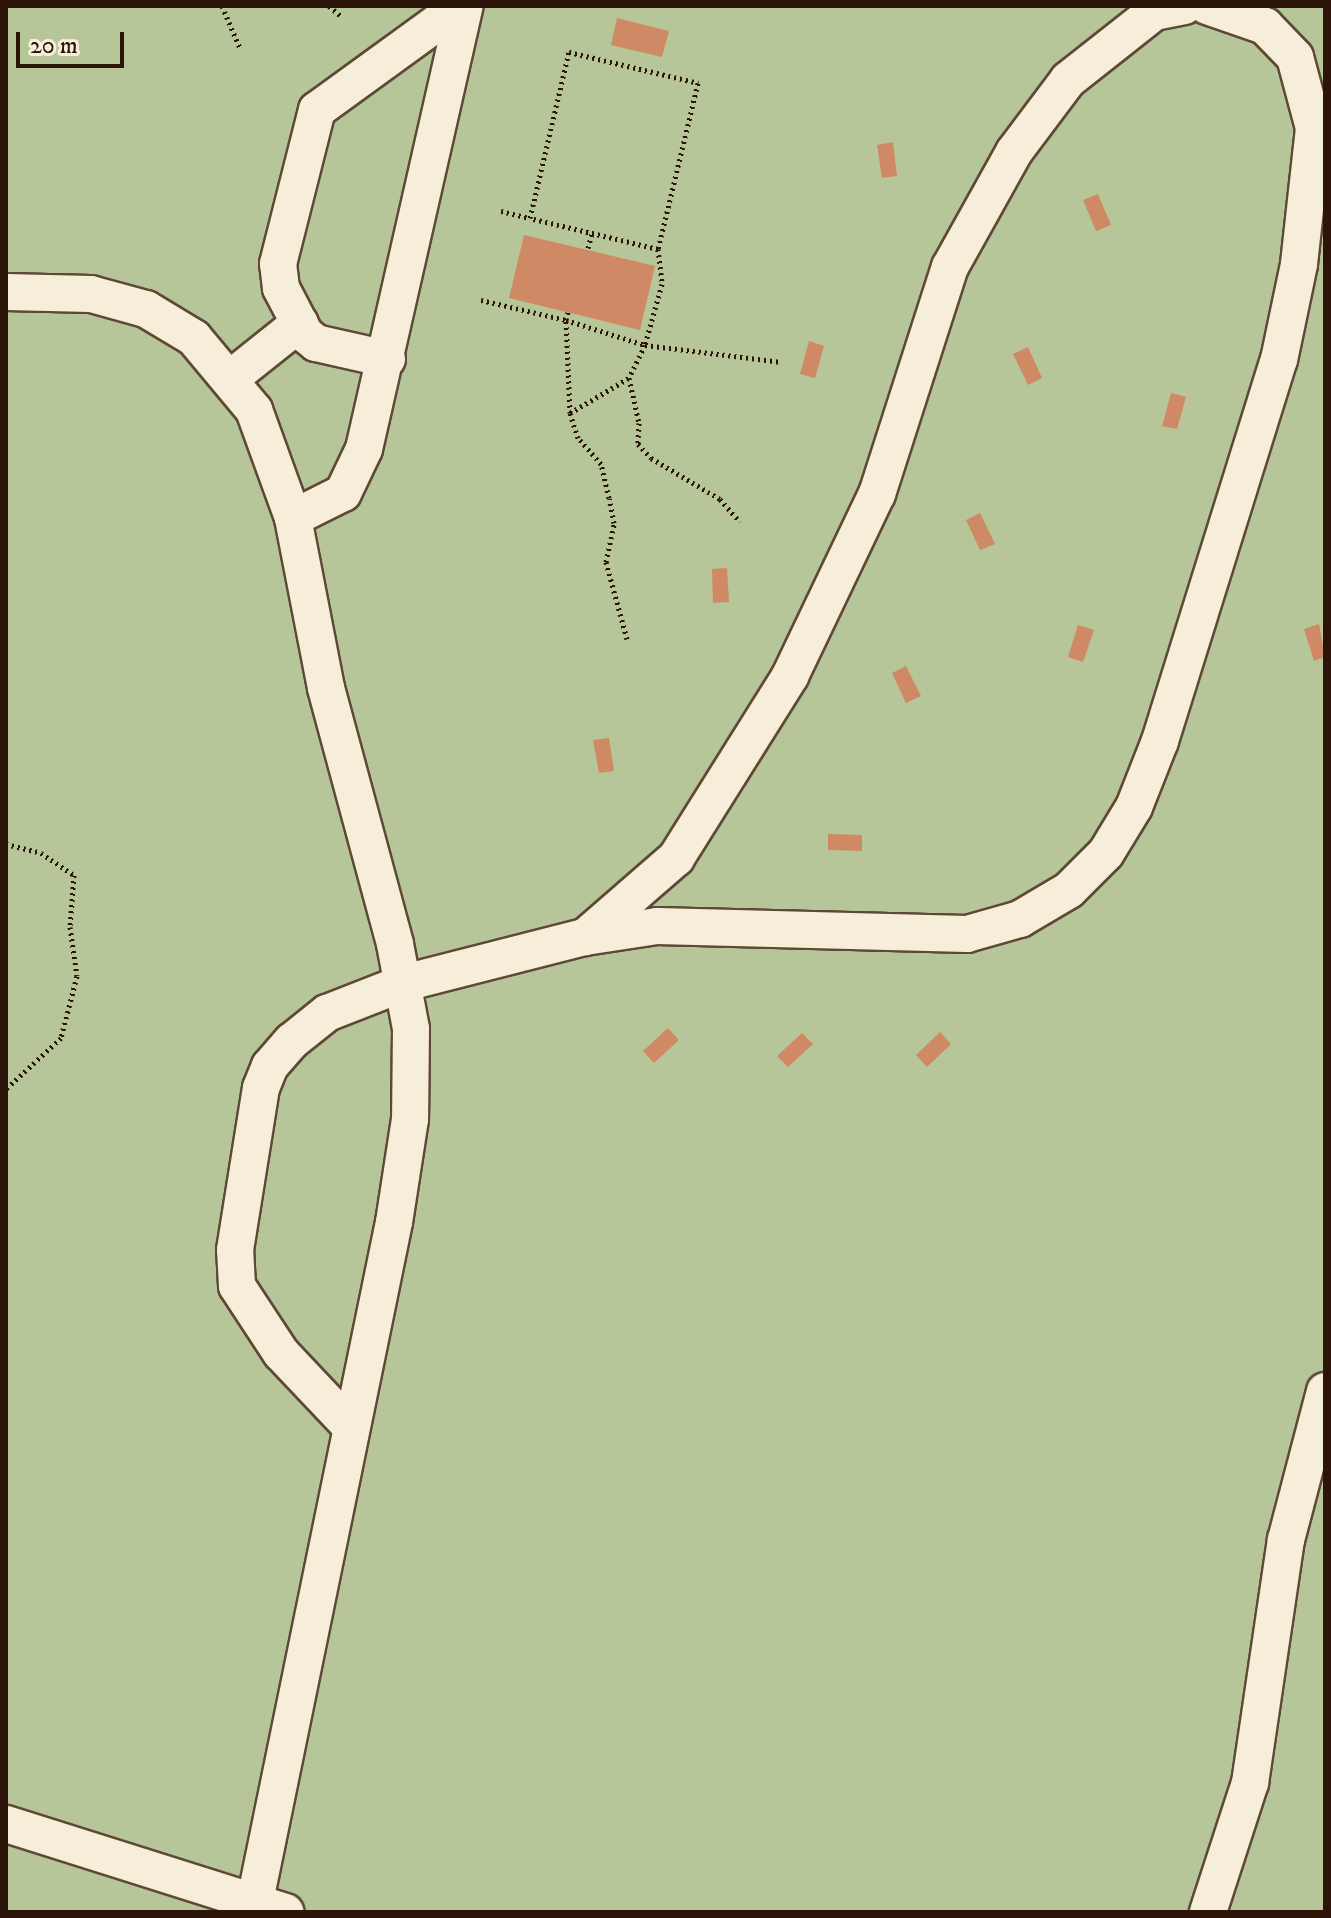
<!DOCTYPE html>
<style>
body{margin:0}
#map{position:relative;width:1331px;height:1918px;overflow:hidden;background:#f2e5c5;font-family:"IM FELL DW Pica",serif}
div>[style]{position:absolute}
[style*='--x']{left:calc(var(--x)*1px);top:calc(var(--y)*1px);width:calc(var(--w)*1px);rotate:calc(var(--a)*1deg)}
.green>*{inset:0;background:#b6c698}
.building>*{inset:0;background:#cf8a65}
.path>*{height:5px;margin-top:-2.5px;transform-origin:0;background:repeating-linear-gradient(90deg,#2c1408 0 2px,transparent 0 6px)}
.roads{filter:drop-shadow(2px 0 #5e4837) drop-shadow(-2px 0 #5e4837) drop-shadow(0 2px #5e4837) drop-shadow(0 -2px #5e4837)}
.minor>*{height:36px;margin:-18px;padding:0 18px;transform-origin:18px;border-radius:18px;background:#f7eed9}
span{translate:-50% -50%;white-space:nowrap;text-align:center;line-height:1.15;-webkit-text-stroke:7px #f7eed9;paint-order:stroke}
.frame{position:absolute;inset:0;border:8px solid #2c1408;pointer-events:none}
.scale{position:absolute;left:16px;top:32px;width:108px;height:36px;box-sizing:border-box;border:4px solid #2c1408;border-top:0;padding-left:10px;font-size:24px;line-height:28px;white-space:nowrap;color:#2c1408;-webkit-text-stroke:6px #f7eed9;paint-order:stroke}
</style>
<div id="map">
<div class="green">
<i style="clip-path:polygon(6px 6px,1325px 6px,1325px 1912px,6px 1912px)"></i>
</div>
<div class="building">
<i style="clip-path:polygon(617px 18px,669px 31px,662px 57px,611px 45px)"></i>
<i style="clip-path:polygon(893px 142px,897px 176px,882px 178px,877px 145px)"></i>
<i style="clip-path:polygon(1098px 194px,1111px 225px,1096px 231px,1083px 200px)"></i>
<i style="clip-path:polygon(524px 235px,655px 266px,640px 330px,509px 298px)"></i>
<i style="clip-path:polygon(809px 341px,824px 346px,815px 378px,800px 374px)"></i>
<i style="clip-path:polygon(1028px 347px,1042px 378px,1028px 385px,1013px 354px)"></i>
<i style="clip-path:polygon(1171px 393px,1186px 397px,1177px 429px,1162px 426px)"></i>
<i style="clip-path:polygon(980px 513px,995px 544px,980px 550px,966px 520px)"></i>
<i style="clip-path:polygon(727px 568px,729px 602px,713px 603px,712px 569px)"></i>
<i style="clip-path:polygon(1319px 624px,1325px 657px,1314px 661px,1304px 629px)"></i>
<i style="clip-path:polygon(1078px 625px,1094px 630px,1083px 662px,1068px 657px)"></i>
<i style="clip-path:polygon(906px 666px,921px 696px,906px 703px,892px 673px)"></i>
<i style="clip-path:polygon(609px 738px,614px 771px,599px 773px,593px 740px)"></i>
<i style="clip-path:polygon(828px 834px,862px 835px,862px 851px,828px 850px)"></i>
<i style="clip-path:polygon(668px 1028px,679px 1040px,654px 1063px,643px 1051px)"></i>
<i style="clip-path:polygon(940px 1032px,951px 1044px,927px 1067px,916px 1055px)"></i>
<i style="clip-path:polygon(802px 1033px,813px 1044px,788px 1067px,777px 1056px)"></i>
</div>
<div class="path">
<i style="--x:222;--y:6;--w:46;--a:66.8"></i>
<i style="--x:329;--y:6;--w:16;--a:40"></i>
<i style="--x:501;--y:211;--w:30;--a:14"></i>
<i style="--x:588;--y:248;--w:16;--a:-75"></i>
<i style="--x:658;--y:249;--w:132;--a:-166.4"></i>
<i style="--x:530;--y:218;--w:171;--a:-76.8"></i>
<i style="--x:569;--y:52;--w:133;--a:13.5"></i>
<i style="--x:698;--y:83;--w:171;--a:103.5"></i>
<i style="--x:658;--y:249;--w:35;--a:83"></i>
<i style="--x:662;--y:284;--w:63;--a:105.6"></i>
<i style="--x:645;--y:345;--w:37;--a:116"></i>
<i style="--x:629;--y:378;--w:46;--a:77.5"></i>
<i style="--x:639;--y:423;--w:21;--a:93"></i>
<i style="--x:638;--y:444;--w:19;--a:47"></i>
<i style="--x:651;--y:458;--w:80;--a:30.7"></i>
<i style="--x:720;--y:499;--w:30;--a:49"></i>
<i style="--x:481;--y:300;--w:87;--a:13.2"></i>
<i style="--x:566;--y:320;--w:8;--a:-76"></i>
<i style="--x:570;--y:413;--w:69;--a:-30.7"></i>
<i style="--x:627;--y:639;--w:80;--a:-105.3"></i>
<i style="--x:606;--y:562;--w:40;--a:-78"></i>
<i style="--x:614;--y:523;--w:25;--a:-101"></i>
<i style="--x:609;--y:498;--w:35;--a:-103"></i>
<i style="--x:601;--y:464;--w:35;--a:-131"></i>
<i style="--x:578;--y:438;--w:26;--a:-108"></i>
<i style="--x:570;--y:413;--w:93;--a:-92.5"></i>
<i style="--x:566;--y:320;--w:83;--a:17.6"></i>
<i style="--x:645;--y:345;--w:137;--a:7.1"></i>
<i style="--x:6;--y:844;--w:36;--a:14"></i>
<i style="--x:41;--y:853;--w:40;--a:34"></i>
<i style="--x:74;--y:875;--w:52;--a:94.4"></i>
<i style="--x:70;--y:927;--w:49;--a:81.9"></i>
<i style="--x:77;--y:976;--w:64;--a:104.5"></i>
<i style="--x:61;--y:1038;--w:75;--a:137.2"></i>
</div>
<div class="roads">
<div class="minor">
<i style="--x:6;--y:292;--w:85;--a:1.3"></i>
<i style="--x:91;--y:294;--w:57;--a:15.3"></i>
<i style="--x:146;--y:309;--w:56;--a:31.1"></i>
<i style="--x:194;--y:338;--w:94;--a:50.2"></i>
<i style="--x:254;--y:410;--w:115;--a:70.1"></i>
<i style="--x:293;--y:518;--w:173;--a:79"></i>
<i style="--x:326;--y:688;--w:265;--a:74.9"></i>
<i style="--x:395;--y:944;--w:86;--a:79.3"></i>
<i style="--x:411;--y:1029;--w:90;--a:90.6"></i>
<i style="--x:410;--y:1119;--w:104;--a:98.8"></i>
<i style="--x:394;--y:1222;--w:693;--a:101.57"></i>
<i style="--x:387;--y:359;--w:73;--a:-167.3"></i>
<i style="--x:316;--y:343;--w:14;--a:-141"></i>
<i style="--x:305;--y:334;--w:52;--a:-117.6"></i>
<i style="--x:281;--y:288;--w:24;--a:-97"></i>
<i style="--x:278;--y:264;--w:159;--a:-75.8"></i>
<i style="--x:317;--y:110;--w:177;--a:-36"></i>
<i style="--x:231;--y:378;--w:88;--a:-38.6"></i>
<i style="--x:293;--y:518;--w:56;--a:-26.6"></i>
<i style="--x:343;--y:493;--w:49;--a:-64.5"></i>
<i style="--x:364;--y:449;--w:454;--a:-77.2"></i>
<i style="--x:585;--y:937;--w:121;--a:-41"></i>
<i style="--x:676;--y:858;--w:215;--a:-57.9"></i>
<i style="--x:790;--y:676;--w:202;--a:-64.5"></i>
<i style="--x:877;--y:494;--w:238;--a:-72.2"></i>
<i style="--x:950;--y:267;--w:132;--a:-60.9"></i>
<i style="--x:1014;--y:152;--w:90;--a:-53.1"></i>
<i style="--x:1068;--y:80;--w:110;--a:-38.3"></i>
<i style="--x:1154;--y:12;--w:31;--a:-11"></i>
<i style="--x:351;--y:1427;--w:102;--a:-133.4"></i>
<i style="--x:281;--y:1353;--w:80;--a:-123.3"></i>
<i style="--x:237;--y:1286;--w:36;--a:-93"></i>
<i style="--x:235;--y:1250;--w:164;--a:-80.9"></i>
<i style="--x:261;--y:1088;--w:24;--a:-68"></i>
<i style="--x:270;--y:1066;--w:33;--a:-49"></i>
<i style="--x:292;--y:1041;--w:45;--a:-38.7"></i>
<i style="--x:327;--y:1013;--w:83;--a:-21.3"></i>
<i style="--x:404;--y:983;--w:187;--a:-14.3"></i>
<i style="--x:585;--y:937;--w:73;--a:-8.7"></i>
<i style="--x:657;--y:926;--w:310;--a:1.5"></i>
<i style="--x:967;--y:934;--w:55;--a:-15.8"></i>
<i style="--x:1020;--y:919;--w:57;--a:-30.6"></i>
<i style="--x:1069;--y:890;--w:52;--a:-45"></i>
<i style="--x:1106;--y:853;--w:54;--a:-58.7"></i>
<i style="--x:1134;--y:807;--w:71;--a:-68.5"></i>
<i style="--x:1160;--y:741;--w:399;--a:-72.7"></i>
<i style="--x:1279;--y:360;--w:98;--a:-78.2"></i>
<i style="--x:1299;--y:264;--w:137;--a:-83.7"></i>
<i style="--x:1314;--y:128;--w:73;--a:-105"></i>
<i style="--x:1295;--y:57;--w:43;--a:-134.1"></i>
<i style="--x:1265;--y:26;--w:61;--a:-161"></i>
<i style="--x:6;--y:1824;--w:293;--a:17.5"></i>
<i style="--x:1208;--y:1912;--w:136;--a:-72"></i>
<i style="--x:1250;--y:1783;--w:246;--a:-81.6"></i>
<i style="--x:1286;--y:1540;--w:154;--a:-75.3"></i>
</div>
</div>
<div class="frame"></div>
<div class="scale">20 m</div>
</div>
